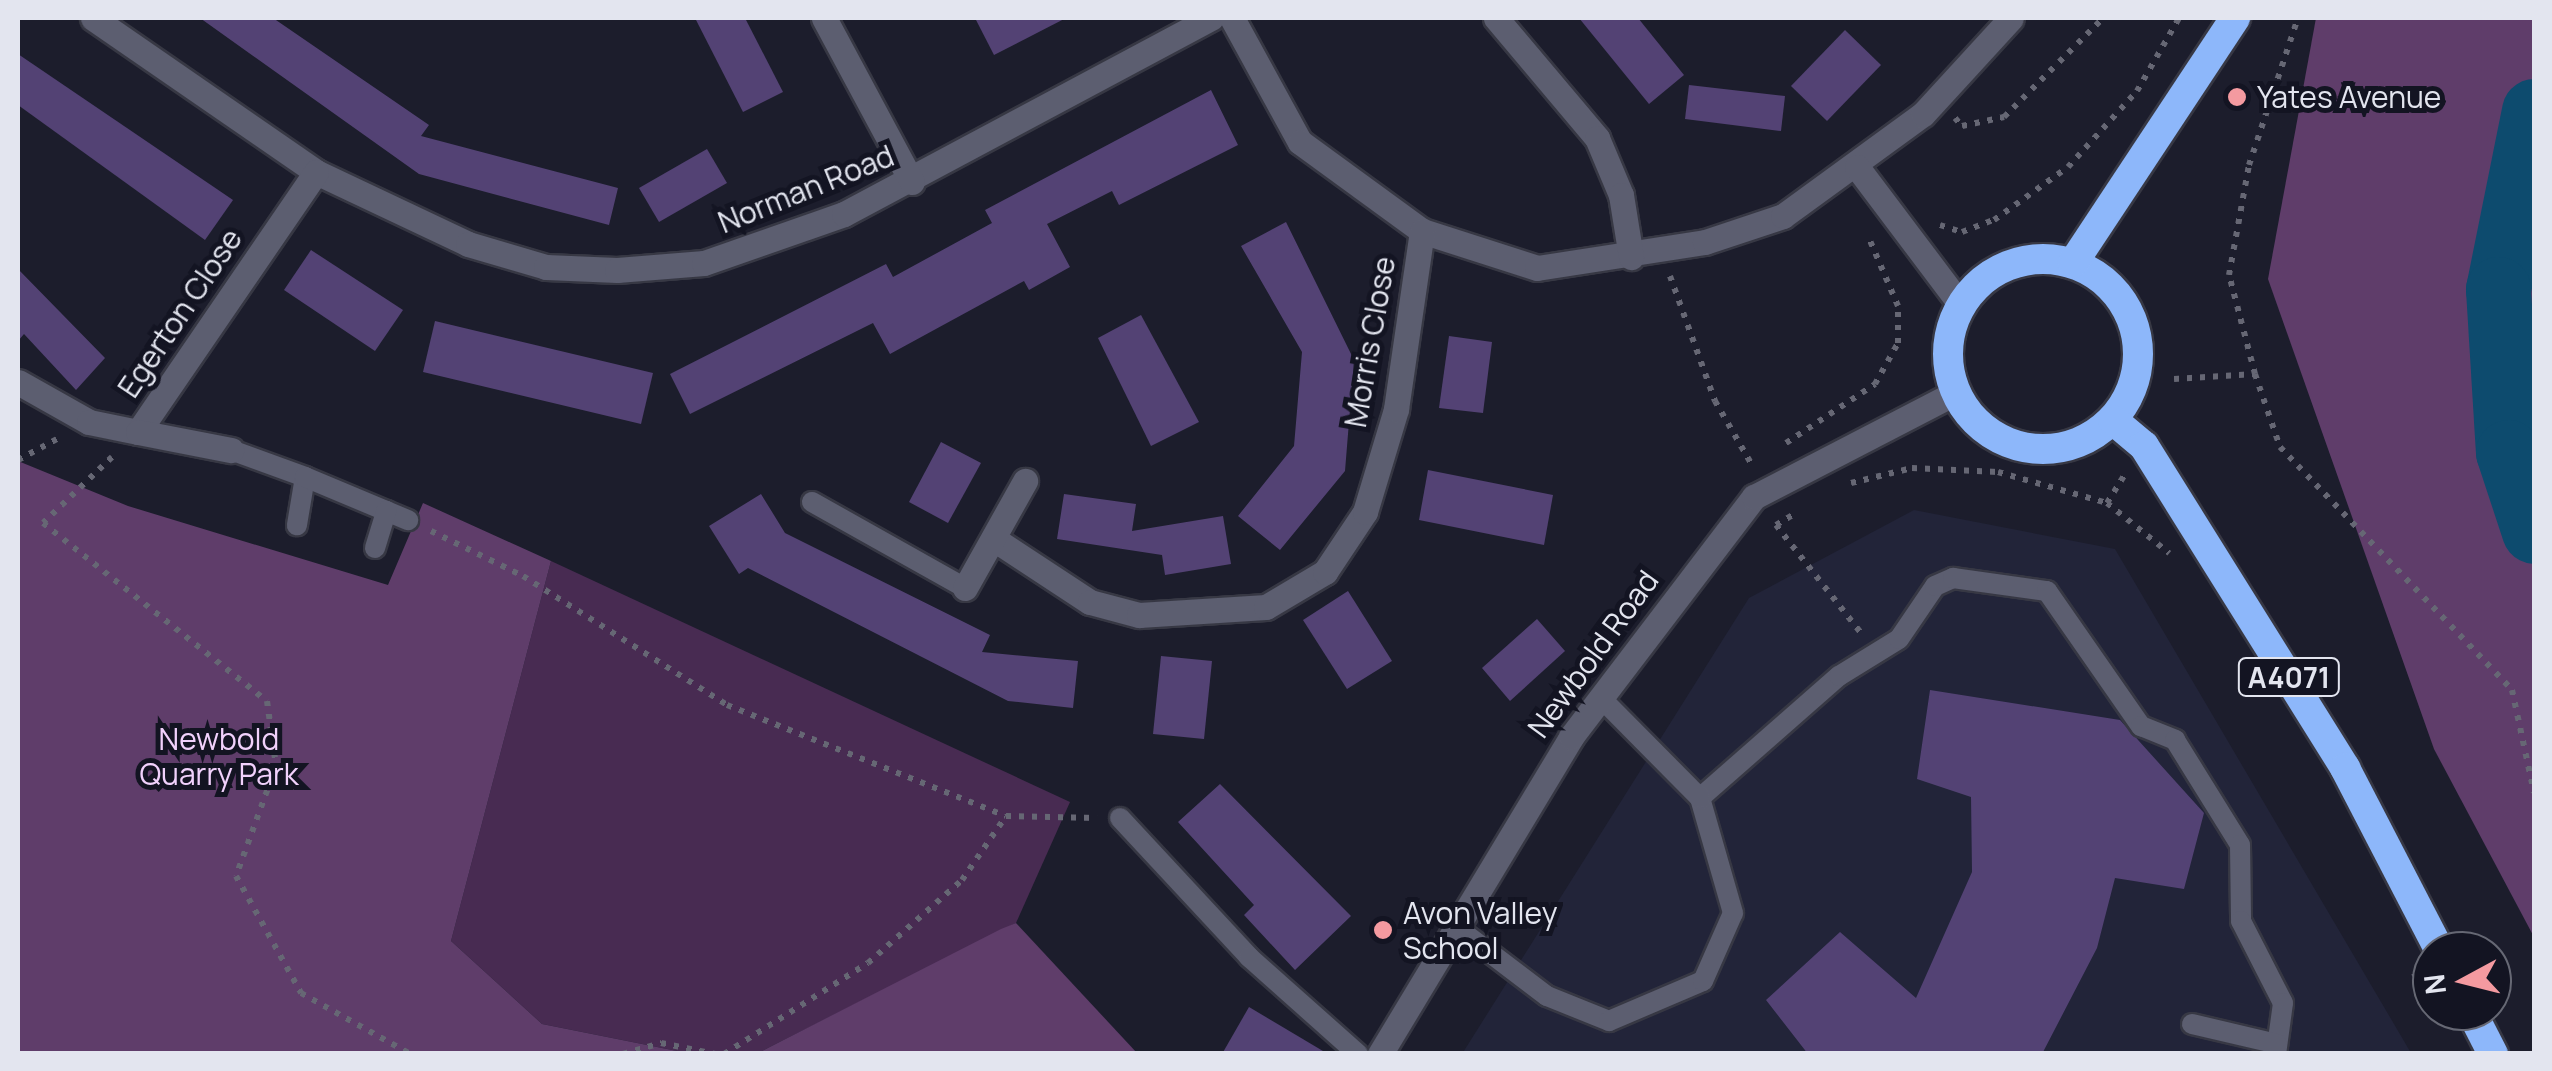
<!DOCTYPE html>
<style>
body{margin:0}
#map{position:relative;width:2552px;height:1071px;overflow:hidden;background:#1c1d2c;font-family:Manrope,sans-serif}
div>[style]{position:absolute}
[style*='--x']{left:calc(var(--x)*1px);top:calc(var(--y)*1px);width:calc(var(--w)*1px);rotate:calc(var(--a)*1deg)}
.built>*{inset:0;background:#222439}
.green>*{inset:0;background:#482b52}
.forest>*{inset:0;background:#5f3d6a}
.river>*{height:65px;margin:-32.5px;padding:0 32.5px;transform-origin:32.5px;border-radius:32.5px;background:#0d4b6e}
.building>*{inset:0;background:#534274}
.path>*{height:6px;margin-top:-3px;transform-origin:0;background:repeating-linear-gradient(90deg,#666774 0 5px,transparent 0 13px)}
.roads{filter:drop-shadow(2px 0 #373844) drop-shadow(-2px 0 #373844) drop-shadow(0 2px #373844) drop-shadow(0 -2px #373844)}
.lane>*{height:20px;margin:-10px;padding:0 10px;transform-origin:10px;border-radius:10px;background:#5c5e70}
.street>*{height:25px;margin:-12.5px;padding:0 12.5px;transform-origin:12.5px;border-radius:12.5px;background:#5c5e70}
.secondary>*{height:25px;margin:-12.5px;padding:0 12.5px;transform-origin:12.5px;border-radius:12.5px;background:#5c5e70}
.highway>*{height:30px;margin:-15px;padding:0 15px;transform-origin:15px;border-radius:15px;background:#8db7fa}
.highway>.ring{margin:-15px;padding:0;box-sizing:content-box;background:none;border:30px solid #8db7fa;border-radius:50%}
.dots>*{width:28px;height:28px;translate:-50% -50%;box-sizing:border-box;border:5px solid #131422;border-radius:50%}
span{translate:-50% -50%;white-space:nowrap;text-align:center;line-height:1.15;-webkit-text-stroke:10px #131422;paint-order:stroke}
.shield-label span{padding:2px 8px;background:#131422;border:2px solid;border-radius:8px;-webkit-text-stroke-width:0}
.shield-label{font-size:28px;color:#e3e5ef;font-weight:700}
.poi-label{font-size:30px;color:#e3e5ef}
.left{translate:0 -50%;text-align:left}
.street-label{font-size:30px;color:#e3e5ef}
.park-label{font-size:30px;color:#f1d1fc}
.frame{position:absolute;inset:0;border:20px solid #e3e5ef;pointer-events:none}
.north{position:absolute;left:2412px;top:931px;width:100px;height:100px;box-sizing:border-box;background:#131422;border:2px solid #666874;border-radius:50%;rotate:263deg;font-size:28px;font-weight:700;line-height:40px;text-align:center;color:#e3e5ef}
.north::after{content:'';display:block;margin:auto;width:35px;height:45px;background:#f49aa0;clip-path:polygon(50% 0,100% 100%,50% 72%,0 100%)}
</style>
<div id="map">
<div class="built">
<i style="clip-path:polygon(1914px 510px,2115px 549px,2411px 1053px,1462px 1054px,1749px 598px)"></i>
</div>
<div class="green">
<i style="clip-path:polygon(551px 561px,1070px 802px,1016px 923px,758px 1053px,687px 1053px,542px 1024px,451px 941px)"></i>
</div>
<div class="forest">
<i style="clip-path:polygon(2316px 18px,2534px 18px,2534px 937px,2434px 749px,2268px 279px)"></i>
<i style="clip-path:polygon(18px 461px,128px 506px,388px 585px,423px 503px,551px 561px,451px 941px,542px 1024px,687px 1053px,18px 1053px)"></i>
<i style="clip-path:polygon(1016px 923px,1137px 1053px,758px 1053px,1001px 929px)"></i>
</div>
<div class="river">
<i style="--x:2534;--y:111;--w:182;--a:101.4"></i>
<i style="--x:2498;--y:289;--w:163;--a:86.5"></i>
<i style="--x:2508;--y:452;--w:83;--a:71.8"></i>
</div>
<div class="building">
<i style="clip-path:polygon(200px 18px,273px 18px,429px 125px,421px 136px,618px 188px,609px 225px,419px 174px)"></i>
<i style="clip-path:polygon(695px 18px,745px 18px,783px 92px,743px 112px)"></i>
<i style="clip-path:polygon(975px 18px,1066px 18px,994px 55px)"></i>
<i style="clip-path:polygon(1579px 18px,1638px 18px,1684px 75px,1649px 104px)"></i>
<i style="clip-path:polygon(1845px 30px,1881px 65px,1827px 121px,1791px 86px)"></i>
<i style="clip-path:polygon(18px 54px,233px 200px,205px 240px,18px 105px)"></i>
<i style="clip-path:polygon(1689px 85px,1785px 96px,1781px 131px,1685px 119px)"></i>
<i style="clip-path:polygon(1211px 90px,1238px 145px,1119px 205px,1112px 191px,1047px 224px,1070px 267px,1029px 290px,1024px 281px,890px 354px,873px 323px,690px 414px,670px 374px,886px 264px,893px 277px,992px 223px,985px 210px)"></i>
<i style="clip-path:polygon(707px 149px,727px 183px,659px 222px,639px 188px)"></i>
<i style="clip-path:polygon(1286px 222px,1354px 360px,1345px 471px,1280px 550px,1238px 516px,1294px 446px,1302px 352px,1241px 246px)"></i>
<i style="clip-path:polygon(311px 250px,403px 310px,375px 351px,284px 290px)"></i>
<i style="clip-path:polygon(18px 269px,105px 358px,76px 390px,24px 334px,18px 341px)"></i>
<i style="clip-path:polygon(1141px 315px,1199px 422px,1151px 446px,1098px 338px)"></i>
<i style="clip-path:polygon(435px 321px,653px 373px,641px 424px,423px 372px)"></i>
<i style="clip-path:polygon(1449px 336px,1492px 342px,1483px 413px,1439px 408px)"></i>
<i style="clip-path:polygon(941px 442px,981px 463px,948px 523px,909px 502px)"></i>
<i style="clip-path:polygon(1428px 470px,1553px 495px,1544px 545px,1419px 520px)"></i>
<i style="clip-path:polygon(761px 494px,785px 533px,990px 635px,982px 652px,1078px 661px,1073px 708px,1008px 701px,748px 568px,739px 574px,709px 526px)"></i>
<i style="clip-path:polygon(1064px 494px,1136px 504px,1132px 531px,1223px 516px,1231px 564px,1165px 575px,1162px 555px,1057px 539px)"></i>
<i style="clip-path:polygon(1348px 591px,1392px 661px,1347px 689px,1303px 620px)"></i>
<i style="clip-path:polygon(1537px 619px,1565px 651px,1510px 701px,1482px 668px)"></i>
<i style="clip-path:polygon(1161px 656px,1212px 661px,1204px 739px,1153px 734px)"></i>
<i style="clip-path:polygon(1930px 690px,2120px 720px,2204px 813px,2184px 889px,2115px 878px,2097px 948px,2042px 1054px,1808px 1054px,1766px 1000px,1840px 932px,1916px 998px,1972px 872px,1971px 797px,1917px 779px)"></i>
<i style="clip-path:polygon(1220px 784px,1351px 916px,1295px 970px,1244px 915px,1254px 905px,1178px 822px)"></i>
<i style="clip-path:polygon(1249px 1007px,1328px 1054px,1222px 1054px)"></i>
</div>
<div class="path">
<i style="--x:1955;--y:118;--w:11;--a:49"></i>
<i style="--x:1962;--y:126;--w:43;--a:-12.1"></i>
<i style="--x:2004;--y:117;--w:140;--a:-45"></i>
<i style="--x:1940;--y:225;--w:23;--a:18"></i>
<i style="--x:1962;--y:232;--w:34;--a:-21"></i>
<i style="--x:1994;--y:220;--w:91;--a:-35.6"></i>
<i style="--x:2068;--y:167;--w:103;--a:-47.8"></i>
<i style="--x:2137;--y:91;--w:84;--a:-60.1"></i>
<i style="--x:1670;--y:276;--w:133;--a:70.2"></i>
<i style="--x:1715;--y:401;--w:74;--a:60"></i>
<i style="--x:2255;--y:374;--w:102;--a:-104.7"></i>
<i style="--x:2229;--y:275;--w:112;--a:-79.7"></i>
<i style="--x:2249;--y:165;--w:155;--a:-71.6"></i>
<i style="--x:2174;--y:379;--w:81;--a:-3.5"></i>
<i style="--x:2255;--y:374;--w:77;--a:71.1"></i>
<i style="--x:2280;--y:447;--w:336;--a:46.3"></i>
<i style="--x:2512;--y:690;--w:105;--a:77.9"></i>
<i style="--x:1786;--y:443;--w:107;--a:-33.5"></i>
<i style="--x:1875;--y:384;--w:47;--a:-60.7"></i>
<i style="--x:1898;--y:343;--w:37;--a:-90"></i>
<i style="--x:1898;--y:306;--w:76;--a:-113.2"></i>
<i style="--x:112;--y:457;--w:95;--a:136.3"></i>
<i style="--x:43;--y:523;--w:286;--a:38.5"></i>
<i style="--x:267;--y:701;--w:66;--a:82.1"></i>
<i style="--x:276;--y:766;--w:117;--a:110"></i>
<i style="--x:236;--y:876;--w:134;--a:60.9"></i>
<i style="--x:301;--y:993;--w:125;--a:29.2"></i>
<i style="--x:18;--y:460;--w:44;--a:-28.3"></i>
<i style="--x:1851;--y:483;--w:63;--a:-13.8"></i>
<i style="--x:1912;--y:468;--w:86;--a:2.7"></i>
<i style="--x:1998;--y:472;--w:113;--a:15.9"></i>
<i style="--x:2107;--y:503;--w:80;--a:38.9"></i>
<i style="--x:2107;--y:503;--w:32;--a:-58"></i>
<i style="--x:1776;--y:525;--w:23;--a:-31"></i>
<i style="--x:1776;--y:525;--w:137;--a:51.8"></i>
<i style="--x:431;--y:531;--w:102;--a:26.1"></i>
<i style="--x:523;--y:576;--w:241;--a:32.3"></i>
<i style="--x:727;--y:705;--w:300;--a:21.7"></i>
<i style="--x:2414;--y:973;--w:38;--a:61"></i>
<i style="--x:623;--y:1054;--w:40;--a:-16"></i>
<i style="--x:661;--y:1043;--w:55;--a:11.5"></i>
<i style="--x:724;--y:1054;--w:170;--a:-32.3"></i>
<i style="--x:868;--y:963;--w:125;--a:-41.4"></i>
<i style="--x:962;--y:880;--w:78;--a:-55.5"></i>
<i style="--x:1006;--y:816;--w:91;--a:1.3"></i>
</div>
<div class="roads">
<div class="lane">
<i style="--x:231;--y:450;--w:79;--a:20"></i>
<i style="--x:305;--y:477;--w:49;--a:99.5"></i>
<i style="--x:305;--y:477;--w:112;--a:22.7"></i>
<i style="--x:812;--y:502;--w:176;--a:29.3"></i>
<i style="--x:375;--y:548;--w:39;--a:-73"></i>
<i style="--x:1700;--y:798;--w:185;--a:-41.3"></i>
<i style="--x:1839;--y:676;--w:70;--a:-31.7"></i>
<i style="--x:1899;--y:639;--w:64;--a:-55.8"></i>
<i style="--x:1935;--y:586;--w:20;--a:-24"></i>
<i style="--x:1953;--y:578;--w:95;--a:7.9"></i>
<i style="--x:2047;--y:591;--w:165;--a:55.2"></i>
<i style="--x:2141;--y:726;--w:37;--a:22"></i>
<i style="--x:2175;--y:740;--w:123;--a:58.2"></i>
<i style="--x:2240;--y:845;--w:76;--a:89.2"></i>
<i style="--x:2241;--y:921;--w:92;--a:62.9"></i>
<i style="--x:2283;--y:1003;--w:51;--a:97.8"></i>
<i style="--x:1120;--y:818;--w:190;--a:47.1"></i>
<i style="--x:1249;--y:957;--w:146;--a:41.7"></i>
<i style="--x:1456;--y:927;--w:114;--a:37.2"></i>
<i style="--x:1547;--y:996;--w:67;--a:22"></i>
<i style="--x:1609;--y:1021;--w:102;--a:-23.1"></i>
<i style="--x:1703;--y:981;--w:74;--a:-66.2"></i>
<i style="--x:1733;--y:913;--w:120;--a:-106"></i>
<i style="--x:1700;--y:798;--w:141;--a:-134.7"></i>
<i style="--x:2192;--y:1024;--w:87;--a:13.2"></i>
</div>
<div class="street">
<i style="--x:93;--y:18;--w:271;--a:34.6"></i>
<i style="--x:316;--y:172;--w:168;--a:25.3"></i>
<i style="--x:468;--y:244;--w:81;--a:16.4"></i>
<i style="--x:546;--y:267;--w:71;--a:2.4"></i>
<i style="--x:617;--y:270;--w:87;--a:-4.6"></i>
<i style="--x:704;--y:263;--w:148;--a:-19.3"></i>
<i style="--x:844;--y:214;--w:416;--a:-28.1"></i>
<i style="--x:824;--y:18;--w:186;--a:61.8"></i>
<i style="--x:1232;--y:18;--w:141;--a:61.3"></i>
<i style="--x:1300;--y:142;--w:151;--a:36.1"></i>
<i style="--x:1422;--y:231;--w:121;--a:17.8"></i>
<i style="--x:1537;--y:268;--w:170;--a:-8.8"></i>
<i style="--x:1705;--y:242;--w:82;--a:-18.4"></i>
<i style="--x:1783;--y:216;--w:173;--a:-36.1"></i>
<i style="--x:1923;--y:114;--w:130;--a:-47.5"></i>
<i style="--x:1496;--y:18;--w:157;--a:49.9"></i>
<i style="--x:1597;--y:138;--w:62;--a:67.2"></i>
<i style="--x:1621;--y:195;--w:63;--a:80.8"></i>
<i style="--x:1857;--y:167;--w:173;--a:53"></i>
<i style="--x:18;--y:382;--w:81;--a:29.4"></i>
<i style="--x:89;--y:422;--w:50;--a:11.5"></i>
<i style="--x:138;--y:432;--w:315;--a:-55.6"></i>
<i style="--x:138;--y:432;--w:95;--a:11"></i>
<i style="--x:997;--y:541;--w:111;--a:33.3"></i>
<i style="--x:1090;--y:602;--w:51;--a:14.9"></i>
<i style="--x:1139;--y:615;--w:127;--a:-3.6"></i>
<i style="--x:1266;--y:607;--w:69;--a:-30.7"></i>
<i style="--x:1325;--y:572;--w:72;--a:-56.3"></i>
<i style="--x:1365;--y:512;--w:108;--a:-73.2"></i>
<i style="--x:1396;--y:409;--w:180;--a:-81.7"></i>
<i style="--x:965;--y:588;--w:123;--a:-60.7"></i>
</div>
<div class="secondary">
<i style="--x:1380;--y:1054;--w:370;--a:-58.9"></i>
<i style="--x:1571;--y:737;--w:302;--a:-52.7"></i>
<i style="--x:1754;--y:497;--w:226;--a:-27.4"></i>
</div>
<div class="highway">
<i class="ring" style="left:1948px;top:259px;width:160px;height:160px"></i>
<i style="--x:2073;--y:263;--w:294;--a:-56.5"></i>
<i style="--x:2113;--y:420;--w:40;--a:40"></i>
<i style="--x:2144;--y:446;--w:380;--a:58"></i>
<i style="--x:2345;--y:768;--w:206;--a:62.6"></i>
<i style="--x:2471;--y:1011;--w:48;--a:62.9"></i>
</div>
</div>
<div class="dots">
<i style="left:2237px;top:97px;background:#f49aa0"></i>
<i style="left:1383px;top:930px;background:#f49aa0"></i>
</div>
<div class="shield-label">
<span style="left:2289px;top:677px">A4071</span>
</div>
<div class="poi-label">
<span class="left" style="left:2257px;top:97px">Yates Avenue</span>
<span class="left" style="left:1403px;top:930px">Avon Valley<br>School</span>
</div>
<div class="street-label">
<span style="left:806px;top:189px;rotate:-22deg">Norman Road</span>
<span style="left:180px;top:313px;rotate:-56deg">Egerton Close</span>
<span style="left:1370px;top:342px;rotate:-80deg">Morris Close</span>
<span style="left:1593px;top:654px;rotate:-54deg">Newbold Road</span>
</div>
<div class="park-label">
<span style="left:219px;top:756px">Newbold<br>Quarry Park</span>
</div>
<div class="frame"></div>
<div class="north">N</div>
</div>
